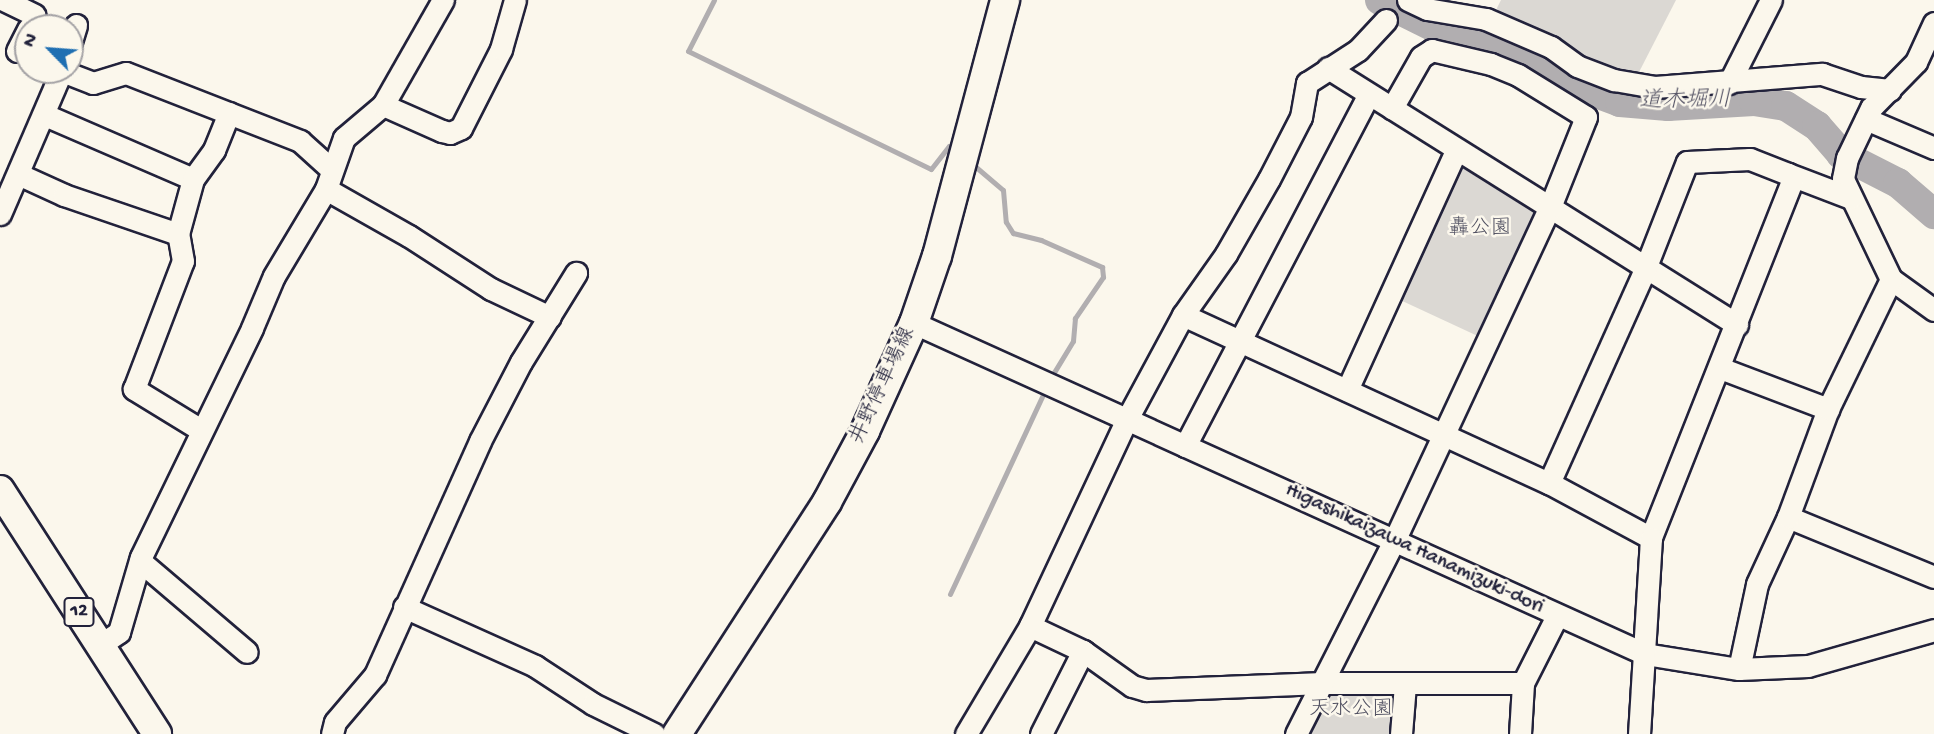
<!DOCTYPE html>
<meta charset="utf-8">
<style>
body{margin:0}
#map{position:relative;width:1934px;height:734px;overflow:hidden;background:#fbf7ec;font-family:"Gochi Hand","Klee One",sans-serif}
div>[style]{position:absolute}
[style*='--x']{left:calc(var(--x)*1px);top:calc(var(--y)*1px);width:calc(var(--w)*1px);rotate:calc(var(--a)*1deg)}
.green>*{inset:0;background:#dbd8d3}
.stream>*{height:5px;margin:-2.5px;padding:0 2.5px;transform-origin:2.5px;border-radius:2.5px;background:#b1aeb0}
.river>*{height:30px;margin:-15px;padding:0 15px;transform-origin:15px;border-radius:15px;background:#b1aeb0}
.roads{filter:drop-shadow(2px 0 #22223b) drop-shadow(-2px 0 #22223b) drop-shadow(0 2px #22223b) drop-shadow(0 -2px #22223b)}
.minor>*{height:21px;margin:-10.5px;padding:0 10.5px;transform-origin:10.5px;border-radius:10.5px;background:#fbf7ec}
.major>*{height:28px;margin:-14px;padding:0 14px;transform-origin:14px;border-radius:14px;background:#fbf7ec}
span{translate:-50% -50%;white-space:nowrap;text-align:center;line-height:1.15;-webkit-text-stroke:5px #fbf7ec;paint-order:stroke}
.shield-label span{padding:2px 5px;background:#fbf7ec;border:2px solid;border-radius:5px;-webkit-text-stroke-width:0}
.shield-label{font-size:19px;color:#22223b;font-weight:700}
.park-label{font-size:21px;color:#505061}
.street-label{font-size:21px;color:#22223b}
.water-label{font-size:23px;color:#545364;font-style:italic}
.north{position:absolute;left:14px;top:14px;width:70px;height:70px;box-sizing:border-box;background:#fbf7ec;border:2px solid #a4a2a5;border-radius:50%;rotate:295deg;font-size:19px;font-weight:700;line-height:28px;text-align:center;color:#22223b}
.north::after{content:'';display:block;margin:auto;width:24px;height:32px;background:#1f6fb2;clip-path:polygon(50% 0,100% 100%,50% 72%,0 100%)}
</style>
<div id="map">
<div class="green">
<i style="clip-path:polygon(1501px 0,1676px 0,1637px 76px,1616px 75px,1499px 17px,1497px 8px)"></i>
<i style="clip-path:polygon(1465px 163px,1535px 208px,1537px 216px,1482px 338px,1398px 299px,1458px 166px)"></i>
<i style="clip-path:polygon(1393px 691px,1397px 697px,1395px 734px,1305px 734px,1326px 692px)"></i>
</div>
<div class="stream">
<i style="--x:714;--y:0;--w:57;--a:117"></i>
<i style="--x:688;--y:51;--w:270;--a:25.9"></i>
<i style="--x:931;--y:169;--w:29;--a:-52"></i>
<i style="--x:949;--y:146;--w:10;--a:37"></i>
<i style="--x:970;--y:162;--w:43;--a:40.3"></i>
<i style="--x:1003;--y:190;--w:32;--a:85"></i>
<i style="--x:1006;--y:222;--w:13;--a:58"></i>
<i style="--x:1013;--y:233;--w:29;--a:14"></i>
<i style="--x:1041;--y:240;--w:67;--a:23.9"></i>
<i style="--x:1102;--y:267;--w:10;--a:84"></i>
<i style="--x:1103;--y:277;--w:50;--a:124.3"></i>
<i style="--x:1075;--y:318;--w:23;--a:95"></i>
<i style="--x:1073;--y:341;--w:44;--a:121.2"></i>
<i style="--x:950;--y:594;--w:227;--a:-65"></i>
</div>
<div class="river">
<i style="--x:1380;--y:0;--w:63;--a:26.6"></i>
<i style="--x:1436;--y:28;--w:54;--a:10.7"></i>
<i style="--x:1489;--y:38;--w:35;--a:22"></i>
<i style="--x:1522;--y:51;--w:65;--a:32.5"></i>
<i style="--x:1577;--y:86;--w:46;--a:20.4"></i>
<i style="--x:1620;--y:102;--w:48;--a:4.8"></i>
<i style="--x:1668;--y:106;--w:86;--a:-3.3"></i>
<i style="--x:1754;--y:101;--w:32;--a:9"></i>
<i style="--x:1786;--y:106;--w:37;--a:33"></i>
<i style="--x:1817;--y:126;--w:37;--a:49"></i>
<i style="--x:1841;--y:154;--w:64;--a:27"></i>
<i style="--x:1898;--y:183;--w:48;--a:40.7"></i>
</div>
<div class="roads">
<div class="minor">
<i style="--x:4;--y:0;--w:34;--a:26"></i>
<i style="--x:1408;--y:0;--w:21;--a:25"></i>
<i style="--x:1427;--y:9;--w:60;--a:9.6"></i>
<i style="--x:1486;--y:19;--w:71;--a:23.3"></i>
<i style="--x:1551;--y:47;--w:32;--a:36"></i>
<i style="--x:1577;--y:66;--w:40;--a:21"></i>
<i style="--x:1614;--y:80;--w:42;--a:9.7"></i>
<i style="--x:1655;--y:87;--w:168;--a:-4.5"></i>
<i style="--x:1822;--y:74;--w:41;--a:18.4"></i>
<i style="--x:1861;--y:87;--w:29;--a:6"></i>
<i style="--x:1934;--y:23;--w:43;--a:114.8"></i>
<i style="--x:1916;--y:62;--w:64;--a:134.4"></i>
<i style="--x:1871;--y:108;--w:55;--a:115.6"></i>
<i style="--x:1847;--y:158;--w:21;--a:101"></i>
<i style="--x:1843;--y:179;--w:111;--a:64.4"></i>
<i style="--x:1891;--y:279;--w:53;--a:35.8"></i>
<i style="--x:70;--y:45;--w:21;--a:-73"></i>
<i style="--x:17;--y:51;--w:25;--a:-63"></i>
<i style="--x:1328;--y:68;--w:483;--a:32.1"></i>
<i style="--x:62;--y:71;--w:33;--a:21"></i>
<i style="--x:93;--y:83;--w:34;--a:-17"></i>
<i style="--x:126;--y:73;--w:187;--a:21.3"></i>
<i style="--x:300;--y:141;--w:42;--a:42.1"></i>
<i style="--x:1729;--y:83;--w:93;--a:-63.2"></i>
<i style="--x:383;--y:105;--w:64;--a:23.8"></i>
<i style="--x:442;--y:131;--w:8;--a:14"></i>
<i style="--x:450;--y:133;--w:12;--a:-24"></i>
<i style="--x:461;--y:128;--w:89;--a:-63.1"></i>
<i style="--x:501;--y:49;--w:51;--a:-74.1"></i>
<i style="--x:45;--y:115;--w:161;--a:23.4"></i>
<i style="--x:1866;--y:119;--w:74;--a:23.1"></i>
<i style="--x:18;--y:174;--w:51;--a:24.5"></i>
<i style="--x:64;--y:195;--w:120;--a:18.9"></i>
<i style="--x:1788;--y:174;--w:67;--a:20.9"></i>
<i style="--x:326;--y:189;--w:95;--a:29.5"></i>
<i style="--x:409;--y:236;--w:98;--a:32.9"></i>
<i style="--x:491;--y:289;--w:65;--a:25.4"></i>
<i style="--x:0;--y:214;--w:157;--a:-66.7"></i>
<i style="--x:1183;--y:315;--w:403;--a:24.7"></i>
<i style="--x:1549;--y:483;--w:116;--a:28.3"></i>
<i style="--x:914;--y:323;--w:802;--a:24.36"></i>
<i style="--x:1645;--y:654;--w:95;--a:9.1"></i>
<i style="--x:1739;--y:669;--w:69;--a:-2.5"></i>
<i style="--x:1808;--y:666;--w:131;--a:-15.9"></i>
<i style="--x:1720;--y:368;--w:116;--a:20.8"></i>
<i style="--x:1347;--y:390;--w:263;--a:-65.5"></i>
<i style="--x:201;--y:430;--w:79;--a:-148.5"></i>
<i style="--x:134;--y:389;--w:137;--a:-69.1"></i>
<i style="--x:183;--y:261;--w:27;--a:-100"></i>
<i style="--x:178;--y:234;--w:57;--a:-74.7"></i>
<i style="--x:193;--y:179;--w:36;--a:-54"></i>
<i style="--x:214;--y:150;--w:40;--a:-68"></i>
<i style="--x:1185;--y:446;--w:395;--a:-62.4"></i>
<i style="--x:1549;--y:483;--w:235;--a:-65.8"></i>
<i style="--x:1645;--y:269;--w:115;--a:-68.6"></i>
<i style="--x:1687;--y:162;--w:63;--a:-2.7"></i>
<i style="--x:1750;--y:159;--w:41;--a:21.5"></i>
<i style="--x:1788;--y:174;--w:8;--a:60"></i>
<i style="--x:1792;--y:181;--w:384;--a:111.6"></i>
<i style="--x:1651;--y:538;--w:196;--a:93.5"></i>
<i style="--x:1788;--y:517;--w:158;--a:22.3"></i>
<i style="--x:140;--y:561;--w:140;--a:40.4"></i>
<i style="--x:404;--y:607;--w:144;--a:24.2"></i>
<i style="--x:535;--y:666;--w:69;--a:33.2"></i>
<i style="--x:593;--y:704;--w:68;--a:26.2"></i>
<i style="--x:1030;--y:626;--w:59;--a:25.3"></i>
<i style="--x:1083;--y:651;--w:60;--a:35.5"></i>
<i style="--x:1132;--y:686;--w:15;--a:16"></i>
<i style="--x:1146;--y:690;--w:177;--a:-2.3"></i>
<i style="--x:1323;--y:683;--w:200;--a:0"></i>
<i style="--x:100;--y:645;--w:23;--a:-34"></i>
<i style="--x:119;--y:632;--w:78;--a:-73.7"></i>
<i style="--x:141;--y:557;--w:254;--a:-64.1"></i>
<i style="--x:252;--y:328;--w:56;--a:-67.1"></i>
<i style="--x:274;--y:276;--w:101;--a:-59.1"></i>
<i style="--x:326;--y:189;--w:54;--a:-70.6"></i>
<i style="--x:344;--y:138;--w:51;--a:-40.2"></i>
<i style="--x:383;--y:105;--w:121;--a:-60.3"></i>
<i style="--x:1739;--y:669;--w:87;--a:-78"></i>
<i style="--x:1757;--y:584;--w:74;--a:-65.2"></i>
<i style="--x:1788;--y:517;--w:115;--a:-69.7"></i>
<i style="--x:1828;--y:409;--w:144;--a:-64.1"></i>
<i style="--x:332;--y:734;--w:12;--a:-76"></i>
<i style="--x:335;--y:722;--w:62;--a:-49.6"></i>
<i style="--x:375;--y:675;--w:256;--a:-65.8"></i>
<i style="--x:480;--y:441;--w:89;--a:-62.6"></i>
<i style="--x:521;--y:362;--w:105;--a:-58.3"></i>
<i style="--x:966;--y:734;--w:126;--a:-59.3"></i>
<i style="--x:1030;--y:626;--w:229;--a:-64.9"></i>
<i style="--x:1127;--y:419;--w:118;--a:-61.7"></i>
<i style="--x:1183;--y:315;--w:75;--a:-54.8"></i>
<i style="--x:1226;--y:254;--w:86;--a:-60.2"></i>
<i style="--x:1269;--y:179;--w:70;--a:-62.7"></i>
<i style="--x:1301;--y:117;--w:35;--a:-80"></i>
<i style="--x:1307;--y:83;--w:61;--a:-32.9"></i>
<i style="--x:1358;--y:50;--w:41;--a:-47"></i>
<i style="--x:1041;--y:734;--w:93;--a:-63.2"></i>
<i style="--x:1296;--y:734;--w:216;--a:-63.1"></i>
<i style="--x:1394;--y:541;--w:369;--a:-65"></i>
<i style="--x:1550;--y:207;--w:97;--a:-68.2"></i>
<i style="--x:1586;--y:117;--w:80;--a:-148.3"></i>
<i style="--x:1518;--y:75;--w:29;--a:-158"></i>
<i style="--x:1491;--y:64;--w:61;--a:-166.7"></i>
<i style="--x:1432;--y:50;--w:13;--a:148"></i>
<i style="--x:1421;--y:57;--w:59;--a:119.6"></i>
<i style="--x:1401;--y:734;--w:50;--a:-85.4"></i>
<i style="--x:1520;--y:734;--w:51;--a:-86.6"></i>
<i style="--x:1523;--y:683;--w:75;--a:-63.1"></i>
</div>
<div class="major">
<i style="--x:0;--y:490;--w:290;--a:57.2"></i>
<i style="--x:677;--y:734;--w:276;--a:-57.1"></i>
<i style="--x:827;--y:502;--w:81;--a:-61.8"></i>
<i style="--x:865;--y:431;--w:119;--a:-65.6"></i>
<i style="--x:914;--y:323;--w:71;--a:-71.1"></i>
<i style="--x:937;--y:256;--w:265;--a:-75.1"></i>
</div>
</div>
<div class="shield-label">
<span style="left:79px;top:612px">12</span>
</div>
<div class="park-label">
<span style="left:1480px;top:230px">轟公園</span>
<span style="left:1351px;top:711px">天水公園</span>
</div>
<div class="street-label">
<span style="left:884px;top:386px;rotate:-65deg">井野停車場線</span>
<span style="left:1414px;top:550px;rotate:25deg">Higashikaizawa Hanamizuki-dori</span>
</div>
<div class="water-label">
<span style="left:1685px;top:102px;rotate:-1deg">道木堀川</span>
</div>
<div class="north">N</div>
</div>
